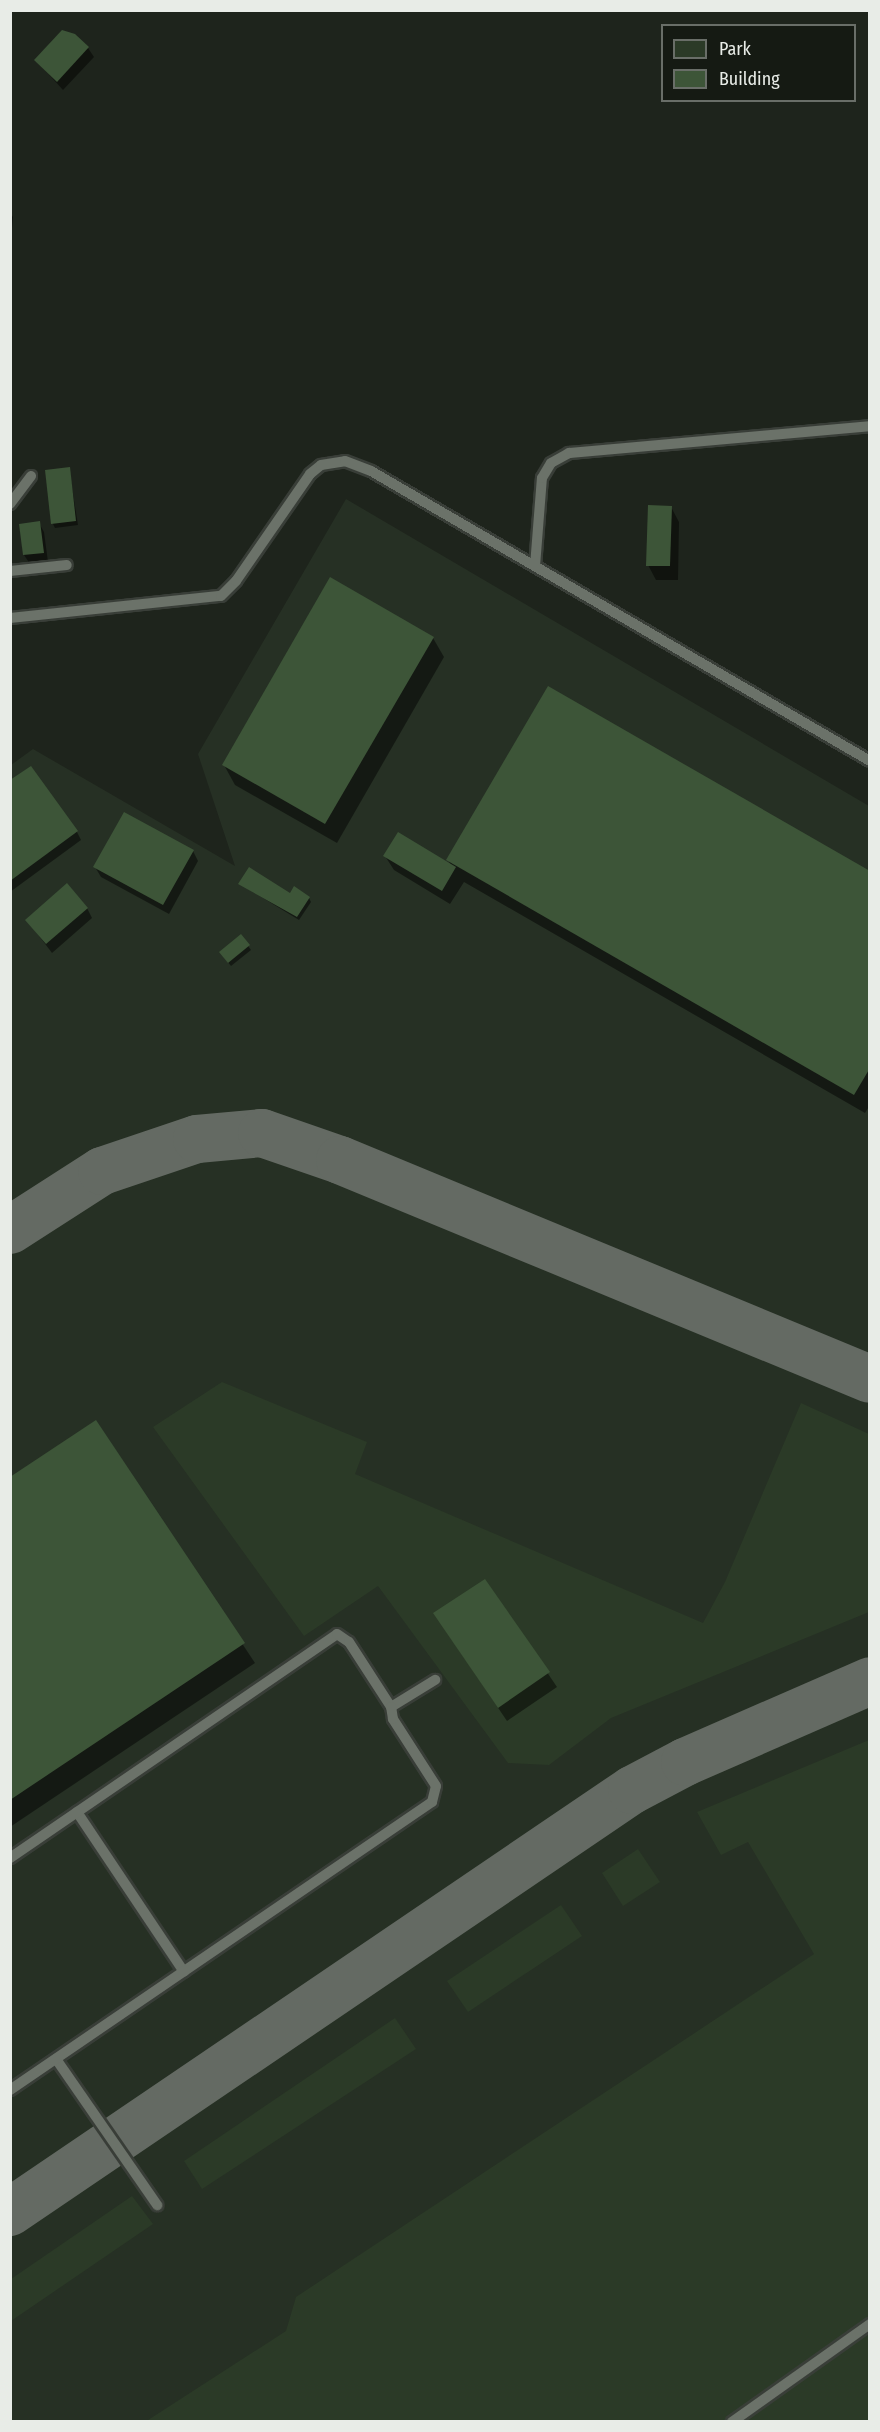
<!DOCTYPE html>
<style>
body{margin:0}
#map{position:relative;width:880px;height:2432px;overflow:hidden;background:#1e241c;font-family:"Fira Sans Condensed",sans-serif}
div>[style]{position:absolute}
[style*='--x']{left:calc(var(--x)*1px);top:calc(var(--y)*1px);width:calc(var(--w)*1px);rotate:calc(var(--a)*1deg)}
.built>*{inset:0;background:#263024}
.green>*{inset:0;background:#2b3a27}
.shadow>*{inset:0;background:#0007}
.taxiway>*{height:48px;margin:-24px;padding:0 24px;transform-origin:24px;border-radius:24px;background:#646a63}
.building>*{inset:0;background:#3d5538}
.roads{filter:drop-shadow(2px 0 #393e38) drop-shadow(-2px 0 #393e38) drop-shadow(0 2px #393e38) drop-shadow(0 -2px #393e38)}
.lane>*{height:10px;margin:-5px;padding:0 5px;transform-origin:5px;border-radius:5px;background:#6b7269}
span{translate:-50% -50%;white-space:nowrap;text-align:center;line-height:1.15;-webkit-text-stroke:5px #151a13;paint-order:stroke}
.frame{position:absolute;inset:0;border:12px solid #e8ece7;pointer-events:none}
.legend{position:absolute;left:661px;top:24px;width:195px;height:78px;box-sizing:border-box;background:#151a13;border:2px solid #696e68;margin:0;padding:8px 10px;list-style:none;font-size:18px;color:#e8ece7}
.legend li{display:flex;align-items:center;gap:12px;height:30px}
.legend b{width:30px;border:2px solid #696e68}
</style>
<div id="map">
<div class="built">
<i style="clip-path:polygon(346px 499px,869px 806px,869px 2421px,11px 2421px,11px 765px,33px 749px,235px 866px,198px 754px)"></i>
</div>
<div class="green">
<i style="clip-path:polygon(222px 1382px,367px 1442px,355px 1474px,703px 1623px,725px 1582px,801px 1403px,869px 1434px,869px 1612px,611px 1718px,549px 1765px,508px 1763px,378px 1586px,304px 1636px,153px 1427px)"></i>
<i style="clip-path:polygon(869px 1740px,869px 2421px,145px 2422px,286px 2331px,296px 2297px,814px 1954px,748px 1842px,721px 1855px,697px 1812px)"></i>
<i style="clip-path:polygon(638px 1849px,660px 1882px,623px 1906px,602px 1873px)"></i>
<i style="clip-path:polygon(561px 1905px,582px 1936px,468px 2012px,447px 1981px)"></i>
<i style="clip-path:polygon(395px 2018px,416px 2049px,202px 2189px,184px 2161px)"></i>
<i style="clip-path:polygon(132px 2196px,153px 2224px,11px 2321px,11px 2279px)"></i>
</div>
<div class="shadow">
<i style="clip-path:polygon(88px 48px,94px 57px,63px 90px,36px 60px)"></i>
<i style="clip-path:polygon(10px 212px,13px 217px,12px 228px,10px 228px)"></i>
<i style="clip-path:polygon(69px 469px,78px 525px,55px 528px,53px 524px)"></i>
<i style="clip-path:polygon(671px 507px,679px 522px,678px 580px,656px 580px,648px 565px)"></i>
<i style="clip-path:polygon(39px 523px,44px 532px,48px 562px,30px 564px,24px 555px)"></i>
<i style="clip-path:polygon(433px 638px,444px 657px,337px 843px,235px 785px,224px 765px)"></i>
<i style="clip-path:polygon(10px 782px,77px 832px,81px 840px,10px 892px)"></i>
<i style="clip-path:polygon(193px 851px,198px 861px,169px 914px,101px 877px,95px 867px)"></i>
<i style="clip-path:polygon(385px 856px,452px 867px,448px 860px,870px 872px,870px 1105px,865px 1113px,464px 882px,450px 904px,394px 870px)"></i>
<i style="clip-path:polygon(240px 884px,309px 898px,311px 902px,299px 920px)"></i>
<i style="clip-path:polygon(87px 908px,92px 918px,52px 953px,27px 920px)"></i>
<i style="clip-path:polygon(241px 936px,251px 950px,231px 966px,223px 956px)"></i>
<i style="clip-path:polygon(95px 1422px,255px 1663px,10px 1827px,10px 1479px)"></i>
<i style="clip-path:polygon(485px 1581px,557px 1687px,507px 1721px,444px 1628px)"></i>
</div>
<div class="taxiway">
<i style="--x:10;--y:1230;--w:109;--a:-32.7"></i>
<i style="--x:102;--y:1171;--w:100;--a:-18.6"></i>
<i style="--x:197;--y:1139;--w:65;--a:-5.3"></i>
<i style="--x:262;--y:1133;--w:83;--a:19.1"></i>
<i style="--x:340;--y:1160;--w:573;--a:22.45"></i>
<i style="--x:10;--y:2212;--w:752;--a:-34.16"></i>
<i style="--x:632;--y:1790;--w:60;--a:-27.8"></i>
<i style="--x:685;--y:1762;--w:202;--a:-23.6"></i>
</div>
<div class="building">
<i style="clip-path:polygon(62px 30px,75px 34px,89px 47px,57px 82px,34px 60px)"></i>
<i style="clip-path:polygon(70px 467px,76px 521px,51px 524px,45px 470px)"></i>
<i style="clip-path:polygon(648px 505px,672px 506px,670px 566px,646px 566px)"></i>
<i style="clip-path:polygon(40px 521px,44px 553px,23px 555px,19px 524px)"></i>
<i style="clip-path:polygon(330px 577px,434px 637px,325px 824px,222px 765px)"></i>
<i style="clip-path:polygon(548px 686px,870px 871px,870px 1068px,854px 1095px,446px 860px)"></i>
<i style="clip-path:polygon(31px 766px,78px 831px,10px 881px,10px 780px)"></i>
<i style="clip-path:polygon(124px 812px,194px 850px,163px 905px,93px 867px)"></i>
<i style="clip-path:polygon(398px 832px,456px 867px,442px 891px,383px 856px)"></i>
<i style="clip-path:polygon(249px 867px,290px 893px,294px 886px,310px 897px,297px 917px,238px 884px)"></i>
<i style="clip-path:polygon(67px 883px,88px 908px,46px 944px,25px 920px)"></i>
<i style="clip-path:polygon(241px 934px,250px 945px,228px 963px,219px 952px)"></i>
<i style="clip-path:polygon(96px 1420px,245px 1643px,10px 1800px,10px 1477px)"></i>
<i style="clip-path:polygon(485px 1579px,550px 1672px,498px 1708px,433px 1613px)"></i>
</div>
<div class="roads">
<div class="lane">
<i style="--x:10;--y:504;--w:35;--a:-53"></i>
<i style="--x:535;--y:566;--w:88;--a:-85.5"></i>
<i style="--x:542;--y:478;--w:17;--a:-59"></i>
<i style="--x:551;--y:463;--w:21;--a:-29"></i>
<i style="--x:569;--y:453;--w:302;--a:-5.1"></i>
<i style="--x:10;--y:571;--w:57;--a:-6"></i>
<i style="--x:10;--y:618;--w:212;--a:-6"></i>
<i style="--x:221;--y:596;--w:21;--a:-45"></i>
<i style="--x:236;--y:581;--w:130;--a:-55.3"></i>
<i style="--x:310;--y:474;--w:14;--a:-39"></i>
<i style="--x:321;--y:465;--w:24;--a:-9"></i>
<i style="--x:345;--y:461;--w:28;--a:21"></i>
<i style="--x:371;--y:471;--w:577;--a:30.16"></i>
<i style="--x:77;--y:1812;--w:192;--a:56.2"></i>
<i style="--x:10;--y:1858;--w:396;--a:-34.4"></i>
<i style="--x:337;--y:1634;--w:14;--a:34"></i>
<i style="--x:349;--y:1642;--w:77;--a:57.1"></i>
<i style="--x:391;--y:1707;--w:52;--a:-31.5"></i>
<i style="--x:56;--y:2059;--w:178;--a:55.3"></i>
<i style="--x:10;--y:2090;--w:511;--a:-34.31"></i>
<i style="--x:432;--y:1802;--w:16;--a:-76"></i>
<i style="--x:436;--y:1786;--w:80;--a:-122.7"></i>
<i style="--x:393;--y:1719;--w:12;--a:-99"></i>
<i style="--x:732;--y:2422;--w:169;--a:-35.4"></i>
</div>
</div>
<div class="frame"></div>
<ul class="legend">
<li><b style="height:16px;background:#2b3a27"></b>Park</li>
<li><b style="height:16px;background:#3d5538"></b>Building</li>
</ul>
</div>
